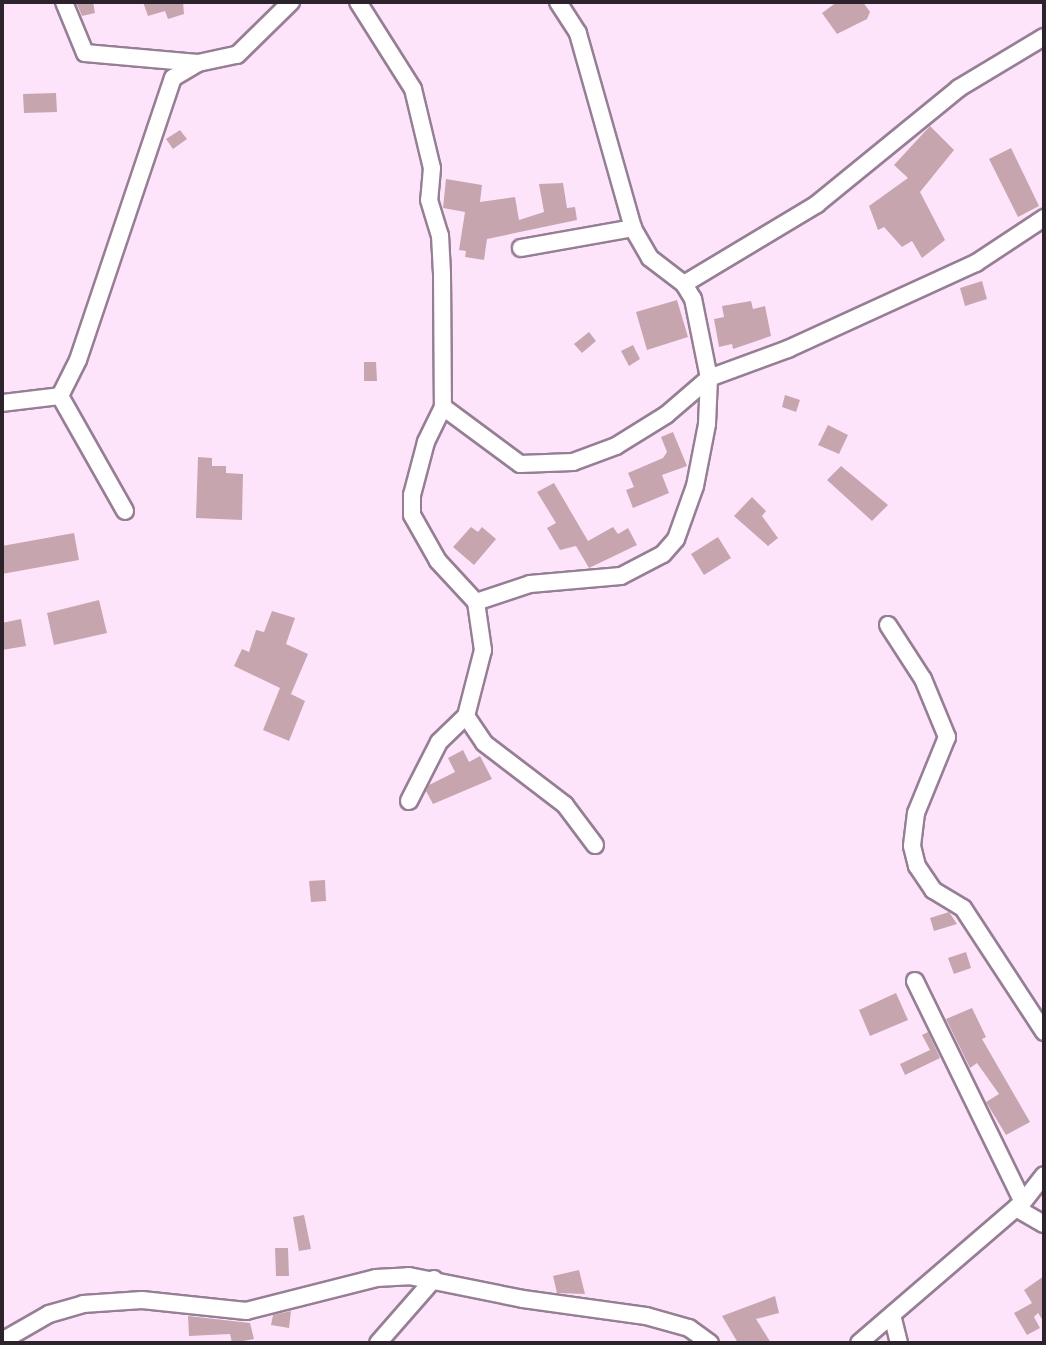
<!DOCTYPE html>
<style>
body{margin:0}
#map{position:relative;width:1046px;height:1345px;overflow:hidden;background:#fee4fb;font-family:"Space Grotesk",sans-serif}
div>[style]{position:absolute}
[style*='--x']{left:calc(var(--x)*1px);top:calc(var(--y)*1px);width:calc(var(--w)*1px);rotate:calc(var(--a)*1deg)}
.building>*{inset:0;background:#c7a5af}
.roads{filter:drop-shadow(2px 0 #967f94) drop-shadow(-2px 0 #967f94) drop-shadow(0 2px #967f94) drop-shadow(0 -2px #967f94)}
.minor>*{height:16px;margin:-8px;padding:0 8px;transform-origin:8px;border-radius:8px;background:#fff}
span{translate:-50% -50%;white-space:nowrap;text-align:center;line-height:1.15;-webkit-text-stroke:8px #fff;paint-order:stroke}
.frame{position:absolute;inset:0;border:4px solid #2d232c;pointer-events:none}
</style>
<div id="map">
<div class="building">
<i style="clip-path:polygon(76px 2px,93px 2px,95px 13px,82px 16px)"></i>
<i style="clip-path:polygon(143px 2px,183px 2px,184px 14px,168px 19px,165px 11px,148px 16px)"></i>
<i style="clip-path:polygon(837px 2px,863px 2px,870px 12px,867px 19px,837px 34px,822px 13px)"></i>
<i style="clip-path:polygon(56px 93px,57px 112px,24px 113px,23px 94px)"></i>
<i style="clip-path:polygon(930px 126px,954px 150px,920px 192px,945px 240px,922px 258px,912px 241px,902px 247px,884px 227px,878px 230px,869px 206px,908px 178px,894px 165px)"></i>
<i style="clip-path:polygon(180px 130px,187px 139px,173px 149px,166px 139px)"></i>
<i style="clip-path:polygon(1011px 148px,1039px 206px,1018px 217px,989px 159px)"></i>
<i style="clip-path:polygon(446px 179px,482px 185px,480px 202px,515px 197px,519px 220px,544px 212px,539px 184px,563px 183px,567px 208px,575px 207px,577px 220px,487px 239px,484px 260px,465px 257px,466px 251px,459px 250px,465px 212px,443px 208px)"></i>
<i style="clip-path:polygon(982px 281px,987px 299px,965px 306px,960px 288px)"></i>
<i style="clip-path:polygon(677px 300px,688px 337px,647px 350px,636px 312px)"></i>
<i style="clip-path:polygon(751px 301px,753px 309px,765px 306px,771px 336px,733px 349px,732px 344px,719px 347px,714px 319px,724px 317px,722px 306px)"></i>
<i style="clip-path:polygon(589px 332px,596px 341px,582px 353px,574px 344px)"></i>
<i style="clip-path:polygon(633px 345px,640px 359px,629px 366px,621px 351px)"></i>
<i style="clip-path:polygon(364px 362px,376px 362px,377px 381px,364px 381px)"></i>
<i style="clip-path:polygon(785px 395px,800px 400px,796px 412px,782px 407px)"></i>
<i style="clip-path:polygon(828px 425px,848px 435px,839px 454px,818px 445px)"></i>
<i style="clip-path:polygon(673px 432px,687px 466px,662px 475px,669px 493px,633px 508px,626px 490px,634px 487px,628px 473px,663px 458px,667px 452px,661px 437px)"></i>
<i style="clip-path:polygon(198px 457px,212px 458px,212px 466px,226px 466px,226px 473px,243px 474px,242px 520px,196px 518px)"></i>
<i style="clip-path:polygon(841px 466px,888px 505px,872px 521px,827px 480px)"></i>
<i style="clip-path:polygon(554px 483px,588px 541px,613px 527px,618px 534px,628px 528px,637px 545px,589px 568px,576px 546px,560px 550px,547px 528px,556px 523px,537px 492px)"></i>
<i style="clip-path:polygon(752px 497px,766px 511px,762px 516px,778px 538px,768px 546px,734px 516px)"></i>
<i style="clip-path:polygon(471px 527px,478px 532px,482px 527px,496px 539px,474px 565px,453px 547px)"></i>
<i style="clip-path:polygon(74px 533px,79px 560px,2px 574px,2px 546px)"></i>
<i style="clip-path:polygon(718px 537px,731px 558px,704px 575px,691px 554px)"></i>
<i style="clip-path:polygon(99px 600px,107px 633px,54px 645px,47px 613px)"></i>
<i style="clip-path:polygon(272px 611px,295px 618px,286px 644px,308px 654px,291px 694px,305px 701px,289px 741px,263px 730px,280px 688px,234px 666px,242px 649px,249px 652px,256px 630px,264px 632px)"></i>
<i style="clip-path:polygon(21px 619px,26px 646px,2px 650px,2px 623px)"></i>
<i style="clip-path:polygon(463px 750px,469px 762px,480px 756px,492px 779px,433px 804px,426px 791px,429px 785px,455px 772px,448px 758px)"></i>
<i style="clip-path:polygon(325px 880px,326px 901px,311px 902px,309px 881px)"></i>
<i style="clip-path:polygon(949px 912px,957px 924px,934px 931px,930px 918px)"></i>
<i style="clip-path:polygon(966px 952px,971px 968px,954px 974px,948px 958px)"></i>
<i style="clip-path:polygon(896px 993px,908px 1020px,870px 1036px,859px 1010px)"></i>
<i style="clip-path:polygon(972px 1008px,986px 1037px,982px 1039px,1030px 1122px,1006px 1135px,986px 1102px,999px 1094px,977px 1063px,970px 1068px,946px 1019px)"></i>
<i style="clip-path:polygon(928px 1032px,940px 1058px,905px 1075px,900px 1064px,930px 1050px,922px 1035px)"></i>
<i style="clip-path:polygon(304px 1215px,311px 1249px,299px 1251px,293px 1217px)"></i>
<i style="clip-path:polygon(275px 1248px,288px 1248px,289px 1276px,276px 1276px)"></i>
<i style="clip-path:polygon(579px 1270px,585px 1294px,557px 1293px,553px 1276px)"></i>
<i style="clip-path:polygon(1044px 1276px,1044px 1322px,1038px 1313px,1034px 1317px,1040px 1328px,1027px 1335px,1014px 1313px,1032px 1303px,1024px 1290px)"></i>
<i style="clip-path:polygon(775px 1296px,779px 1313px,756px 1319px,771px 1343px,738px 1343px,722px 1316px)"></i>
<i style="clip-path:polygon(291px 1311px,289px 1328px,271px 1325px,273px 1315px)"></i>
<i style="clip-path:polygon(188px 1316px,250px 1323px,254px 1339px,232px 1343px,230px 1334px,189px 1336px)"></i>
</div>
<div class="roads">
<div class="minor">
<i style="--x:64;--y:2;--w:55;--a:67.6"></i>
<i style="--x:85;--y:53;--w:113;--a:5.1"></i>
<i style="--x:358;--y:2;--w:103;--a:57.7"></i>
<i style="--x:413;--y:89;--w:81;--a:76.5"></i>
<i style="--x:432;--y:168;--w:32;--a:95"></i>
<i style="--x:429;--y:200;--w:37;--a:73"></i>
<i style="--x:440;--y:235;--w:39;--a:87"></i>
<i style="--x:442;--y:274;--w:133;--a:89.6"></i>
<i style="--x:443;--y:407;--w:39;--a:116"></i>
<i style="--x:426;--y:442;--w:55;--a:104.8"></i>
<i style="--x:412;--y:495;--w:20;--a:90"></i>
<i style="--x:412;--y:515;--w:53;--a:60.5"></i>
<i style="--x:438;--y:561;--w:56;--a:47.2"></i>
<i style="--x:476;--y:602;--w:49;--a:81.7"></i>
<i style="--x:483;--y:650;--w:68;--a:104.4"></i>
<i style="--x:466;--y:716;--w:32;--a:56"></i>
<i style="--x:484;--y:743;--w:102;--a:37.4"></i>
<i style="--x:565;--y:805;--w:50;--a:53.1"></i>
<i style="--x:521;--y:248;--w:114;--a:-10.1"></i>
<i style="--x:684;--y:284;--w:155;--a:-31"></i>
<i style="--x:817;--y:204;--w:183;--a:-39.2"></i>
<i style="--x:959;--y:88;--w:99;--a:-31"></i>
<i style="--x:60;--y:396;--w:40;--a:-63.4"></i>
<i style="--x:78;--y:360;--w:298;--a:-71.4"></i>
<i style="--x:173;--y:78;--w:29;--a:-31"></i>
<i style="--x:198;--y:63;--w:40;--a:-12"></i>
<i style="--x:237;--y:55;--w:76;--a:-44.5"></i>
<i style="--x:60;--y:396;--w:132;--a:60.5"></i>
<i style="--x:2;--y:403;--w:58;--a:-6.9"></i>
<i style="--x:443;--y:407;--w:96;--a:36.5"></i>
<i style="--x:520;--y:464;--w:53;--a:-2.2"></i>
<i style="--x:573;--y:462;--w:46;--a:-20.4"></i>
<i style="--x:616;--y:446;--w:59;--a:-31.8"></i>
<i style="--x:666;--y:415;--w:57;--a:-40.7"></i>
<i style="--x:709;--y:378;--w:84;--a:-20.2"></i>
<i style="--x:788;--y:349;--w:207;--a:-24.6"></i>
<i style="--x:976;--y:263;--w:82;--a:-33.5"></i>
<i style="--x:476;--y:602;--w:57;--a:-18.4"></i>
<i style="--x:530;--y:584;--w:91;--a:-5"></i>
<i style="--x:621;--y:576;--w:47;--a:-27.6"></i>
<i style="--x:663;--y:554;--w:20;--a:-49"></i>
<i style="--x:676;--y:539;--w:56;--a:-70.3"></i>
<i style="--x:695;--y:486;--w:63;--a:-79"></i>
<i style="--x:707;--y:424;--w:46;--a:-87.5"></i>
<i style="--x:709;--y:378;--w:81;--a:-101.4"></i>
<i style="--x:693;--y:299;--w:17;--a:-121"></i>
<i style="--x:684;--y:284;--w:43;--a:-142.6"></i>
<i style="--x:650;--y:258;--w:34;--a:-120"></i>
<i style="--x:633;--y:228;--w:203;--a:-105.8"></i>
<i style="--x:578;--y:33;--w:37;--a:-123"></i>
<i style="--x:888;--y:625;--w:64;--a:57.1"></i>
<i style="--x:923;--y:679;--w:63;--a:67.5"></i>
<i style="--x:947;--y:737;--w:82;--a:112.2"></i>
<i style="--x:916;--y:813;--w:33;--a:97"></i>
<i style="--x:912;--y:846;--w:21;--a:76"></i>
<i style="--x:917;--y:866;--w:29;--a:56"></i>
<i style="--x:933;--y:890;--w:35;--a:31"></i>
<i style="--x:963;--y:908;--w:148;--a:56.8"></i>
<i style="--x:409;--y:801;--w:66;--a:-63"></i>
<i style="--x:439;--y:742;--w:37;--a:-44"></i>
<i style="--x:915;--y:981;--w:246;--a:64"></i>
<i style="--x:1016;--y:1208;--w:32;--a:30"></i>
<i style="--x:893;--y:1319;--w:25;--a:76"></i>
<i style="--x:2;--y:1341;--w:54;--a:-29.9"></i>
<i style="--x:49;--y:1314;--w:35;--a:-16"></i>
<i style="--x:83;--y:1304;--w:59;--a:-3.9"></i>
<i style="--x:142;--y:1300;--w:105;--a:6"></i>
<i style="--x:246;--y:1311;--w:134;--a:-14.2"></i>
<i style="--x:376;--y:1278;--w:33;--a:-3"></i>
<i style="--x:409;--y:1276;--w:116;--a:11.4"></i>
<i style="--x:523;--y:1299;--w:124;--a:7.9"></i>
<i style="--x:646;--y:1316;--w:45;--a:15.6"></i>
<i style="--x:689;--y:1328;--w:26;--a:36"></i>
<i style="--x:378;--y:1343;--w:85;--a:-48.8"></i>
<i style="--x:859;--y:1343;--w:216;--a:-40.7"></i>
<i style="--x:1023;--y:1202;--w:34;--a:-52"></i>
</div>
</div>
<div class="frame"></div>
</div>
